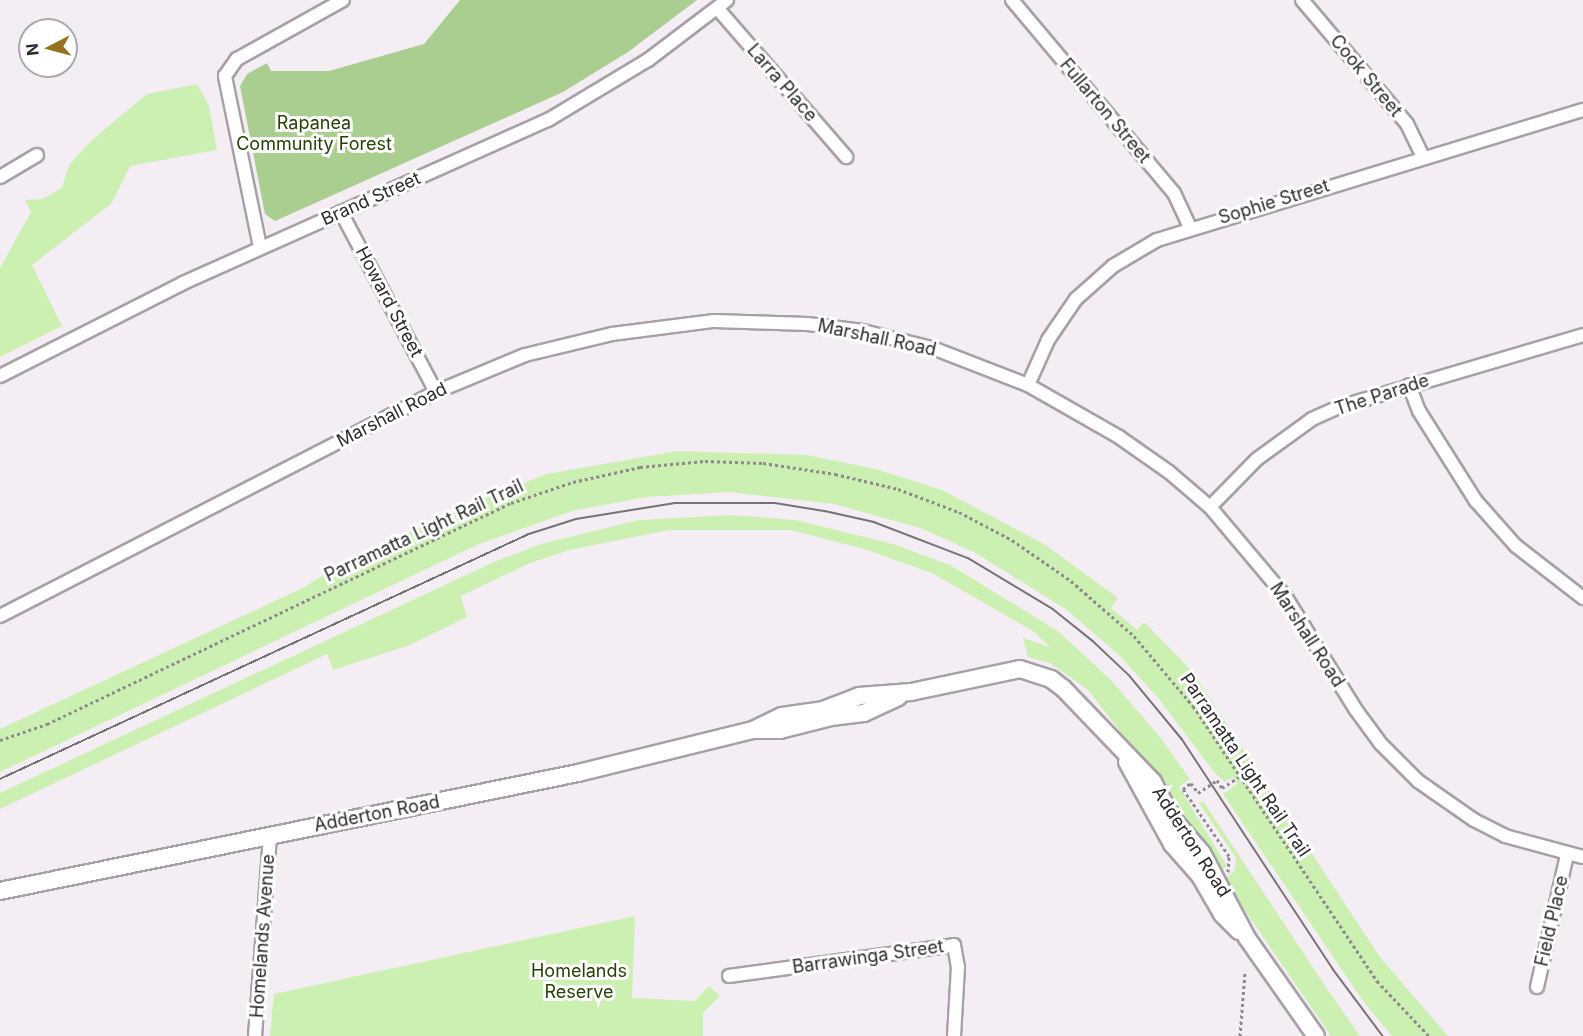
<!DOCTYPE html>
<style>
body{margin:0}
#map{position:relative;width:1583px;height:1036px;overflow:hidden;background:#f4eef4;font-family:Inter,sans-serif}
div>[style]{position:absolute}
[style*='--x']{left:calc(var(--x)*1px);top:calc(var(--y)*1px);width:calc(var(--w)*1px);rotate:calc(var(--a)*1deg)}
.green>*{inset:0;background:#cbf0b2}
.forest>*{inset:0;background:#aace90}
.path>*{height:3px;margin-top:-1.5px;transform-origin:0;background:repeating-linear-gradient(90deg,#8d898d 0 3px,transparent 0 6px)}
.roads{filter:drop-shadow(2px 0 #a7a1a7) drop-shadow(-2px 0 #a7a1a7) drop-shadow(0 2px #a7a1a7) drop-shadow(0 -2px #a7a1a7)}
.street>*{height:12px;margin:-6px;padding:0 6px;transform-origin:6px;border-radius:6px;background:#fff}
.secondary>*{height:16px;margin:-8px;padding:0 8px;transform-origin:8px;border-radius:8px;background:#fff}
.tram>*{height:1.5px;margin:-0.75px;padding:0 0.75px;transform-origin:0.75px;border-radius:0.75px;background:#767376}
span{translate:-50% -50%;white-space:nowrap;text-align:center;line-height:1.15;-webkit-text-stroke:6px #fff;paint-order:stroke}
.street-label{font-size:18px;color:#2c2a2c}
.park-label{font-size:18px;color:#244300}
.north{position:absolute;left:18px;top:18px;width:60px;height:60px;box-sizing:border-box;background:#fff;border:2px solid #abaaab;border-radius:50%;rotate:264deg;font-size:16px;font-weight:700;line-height:24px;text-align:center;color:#2c2a2c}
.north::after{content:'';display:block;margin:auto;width:21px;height:27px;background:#99721e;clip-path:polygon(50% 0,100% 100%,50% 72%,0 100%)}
</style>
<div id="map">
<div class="green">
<i style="clip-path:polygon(197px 84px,209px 106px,217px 150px,130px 166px,112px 203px,32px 265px,62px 326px,0 357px,0 268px,31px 212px,25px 200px,42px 199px,62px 188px,69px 165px,92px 140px,147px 94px)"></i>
<i style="clip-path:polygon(677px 451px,807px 455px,875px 469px,942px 490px,1044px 544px,1118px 598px,1111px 608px,1137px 630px,1144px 622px,1192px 671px,1380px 957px,1448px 1036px,1392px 1036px,1363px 1001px,1223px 794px,1237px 784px,1233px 777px,1225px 782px,1215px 773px,1159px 699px,1121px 657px,1067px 610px,974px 552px,920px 528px,834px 504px,730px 492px,646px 497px,572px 511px,479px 544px,0 772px,0 729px,305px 587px,338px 565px,486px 497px,547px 474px)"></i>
<i style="clip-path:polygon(731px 515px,795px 520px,893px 544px,950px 565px,1058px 631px,1110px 679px,1160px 737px,1190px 779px,1179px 787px,1227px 866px,1220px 871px,1164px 788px,1088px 690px,1050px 663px,1028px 657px,1023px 638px,1051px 648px,1033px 631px,932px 573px,864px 549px,791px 530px,669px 530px,569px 550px,528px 564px,461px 596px,467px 617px,410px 645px,333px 670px,327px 654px,0 809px,0 793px,494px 562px,541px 544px,639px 520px)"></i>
<i style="clip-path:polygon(1203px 801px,1326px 987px,1360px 1036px,1331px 1036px,1224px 880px,1235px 870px,1236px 858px,1199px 803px)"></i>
<i style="clip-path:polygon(635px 916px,632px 998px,695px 1001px,709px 986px,720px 996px,703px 1013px,703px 1036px,270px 1036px,274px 994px)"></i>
</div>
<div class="forest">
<i style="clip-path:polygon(460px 0,697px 0,628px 52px,563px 92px,275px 221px,265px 214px,240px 86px,247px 74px,267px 63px,271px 71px,329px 71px,424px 44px)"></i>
</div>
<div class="path">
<i style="--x:0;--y:740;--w:50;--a:-18.8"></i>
<i style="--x:47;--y:724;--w:514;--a:-25.47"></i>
<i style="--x:511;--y:503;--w:65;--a:-18.7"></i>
<i style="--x:573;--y:482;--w:69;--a:-12.6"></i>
<i style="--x:640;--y:467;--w:65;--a:-5.3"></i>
<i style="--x:705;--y:461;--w:58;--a:2"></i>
<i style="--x:763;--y:463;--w:73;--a:8.7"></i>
<i style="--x:835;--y:474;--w:65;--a:13.4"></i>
<i style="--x:898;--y:489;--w:65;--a:20.7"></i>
<i style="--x:959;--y:512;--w:60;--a:27.8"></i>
<i style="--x:1012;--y:540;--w:72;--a:34.8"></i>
<i style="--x:1071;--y:581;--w:84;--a:41.1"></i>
<i style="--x:1134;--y:636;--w:92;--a:49.9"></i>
<i style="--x:1193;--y:706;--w:331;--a:56.2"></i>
<i style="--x:1377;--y:981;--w:76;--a:46.6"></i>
<i style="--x:1228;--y:872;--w:16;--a:-86"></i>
<i style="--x:1229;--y:856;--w:81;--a:-124.5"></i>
<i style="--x:1183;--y:789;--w:10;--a:-37"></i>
<i style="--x:1191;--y:783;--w:12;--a:55"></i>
<i style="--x:1198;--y:793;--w:23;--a:-34"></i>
<i style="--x:1217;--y:780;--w:9;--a:58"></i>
<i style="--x:1222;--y:788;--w:20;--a:-33"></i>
<i style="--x:1240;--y:1036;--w:64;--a:-85.5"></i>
</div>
<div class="roads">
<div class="street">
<i style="--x:1012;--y:0;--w:252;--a:50"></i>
<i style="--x:1174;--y:193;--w:38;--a:65"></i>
<i style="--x:1302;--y:0;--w:162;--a:49.7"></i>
<i style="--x:1407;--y:124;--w:37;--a:64"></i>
<i style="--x:718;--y:9;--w:196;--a:49.1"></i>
<i style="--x:0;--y:177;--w:43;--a:-30.7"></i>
<i style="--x:341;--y:212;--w:204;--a:62.2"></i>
<i style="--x:260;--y:247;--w:175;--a:-101.6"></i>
<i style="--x:225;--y:76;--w:21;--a:-55"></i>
<i style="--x:237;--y:59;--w:121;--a:-29.1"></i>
<i style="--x:0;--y:376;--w:205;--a:-26.9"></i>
<i style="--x:183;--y:283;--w:400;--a:-24.1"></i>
<i style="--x:548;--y:120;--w:117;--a:-31"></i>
<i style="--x:648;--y:60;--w:99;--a:-37.2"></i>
<i style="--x:1028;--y:385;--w:49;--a:-66"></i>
<i style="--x:1048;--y:340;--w:50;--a:-55.7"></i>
<i style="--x:1076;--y:299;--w:50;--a:-41.7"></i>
<i style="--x:1113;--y:266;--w:51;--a:-30.6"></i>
<i style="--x:1157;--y:240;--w:445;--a:-17"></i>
<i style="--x:1409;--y:385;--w:28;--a:69"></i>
<i style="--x:1419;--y:411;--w:107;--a:57.7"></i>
<i style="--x:1476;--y:501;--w:60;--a:48.4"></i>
<i style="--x:1516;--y:546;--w:85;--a:37.8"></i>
<i style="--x:1210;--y:507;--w:67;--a:-45.6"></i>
<i style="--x:1257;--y:459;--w:68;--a:-36"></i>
<i style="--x:1312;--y:419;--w:30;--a:-24"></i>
<i style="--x:1339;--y:407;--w:254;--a:-16.4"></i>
<i style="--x:0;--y:616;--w:490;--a:-27.2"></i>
<i style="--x:436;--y:392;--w:96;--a:-22.6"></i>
<i style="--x:525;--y:355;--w:89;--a:-13.6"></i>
<i style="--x:612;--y:334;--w:103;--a:-7.3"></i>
<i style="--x:714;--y:321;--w:94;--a:1.8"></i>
<i style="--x:808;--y:324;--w:55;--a:7.3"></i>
<i style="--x:863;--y:331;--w:74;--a:14"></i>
<i style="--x:935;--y:349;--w:100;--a:21.2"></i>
<i style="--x:1028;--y:385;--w:105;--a:29.7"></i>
<i style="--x:1119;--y:437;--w:61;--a:35"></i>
<i style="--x:1169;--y:472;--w:54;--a:40.5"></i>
<i style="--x:1210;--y:507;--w:116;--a:49.9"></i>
<i style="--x:1285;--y:596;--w:134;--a:58.1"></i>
<i style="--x:1356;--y:710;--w:42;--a:53.7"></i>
<i style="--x:1381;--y:744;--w:52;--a:45"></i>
<i style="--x:1418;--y:781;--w:68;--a:34.9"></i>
<i style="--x:1474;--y:820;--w:35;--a:27"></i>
<i style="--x:1505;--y:836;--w:81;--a:15.1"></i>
<i style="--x:729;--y:976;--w:227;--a:-7.8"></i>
<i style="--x:954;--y:945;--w:22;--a:80"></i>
<i style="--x:958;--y:967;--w:69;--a:93.3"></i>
<i style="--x:1537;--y:987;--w:135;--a:-77.2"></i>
<i style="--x:255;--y:1036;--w:202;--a:-85.7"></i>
</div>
<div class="secondary">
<i style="--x:757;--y:730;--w:23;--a:0"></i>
<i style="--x:780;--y:730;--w:53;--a:-14.3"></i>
<i style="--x:831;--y:717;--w:33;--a:-7"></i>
<i style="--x:864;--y:713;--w:38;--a:-25"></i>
<i style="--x:1127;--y:762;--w:94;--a:61.2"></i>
<i style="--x:1172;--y:844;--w:43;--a:48.8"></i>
<i style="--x:1200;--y:876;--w:44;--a:59.9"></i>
<i style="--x:1222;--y:914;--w:24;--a:45"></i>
<i style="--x:0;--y:891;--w:590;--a:-11.54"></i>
<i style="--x:578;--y:773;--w:180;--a:-13.8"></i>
<i style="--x:753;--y:730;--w:32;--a:-26"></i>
<i style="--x:782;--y:716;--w:41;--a:-8.3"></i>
<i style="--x:823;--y:710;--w:39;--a:-21"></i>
<i style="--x:859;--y:696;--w:52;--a:-4.4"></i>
<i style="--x:911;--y:692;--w:111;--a:-11.9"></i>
<i style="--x:1020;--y:669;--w:33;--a:18"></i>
<i style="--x:1051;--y:679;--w:15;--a:37"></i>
<i style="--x:1063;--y:688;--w:130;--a:46.2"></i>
<i style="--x:1153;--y:782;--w:41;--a:62.2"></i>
<i style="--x:1172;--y:818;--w:46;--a:49.4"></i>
<i style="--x:1202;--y:853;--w:96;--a:62.1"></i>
<i style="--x:1247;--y:938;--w:120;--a:54.9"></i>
</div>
</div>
<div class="tram">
<i style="--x:0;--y:779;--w:583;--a:-24.85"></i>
<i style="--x:529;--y:534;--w:49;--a:-17.7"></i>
<i style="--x:576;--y:519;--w:100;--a:-9.2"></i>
<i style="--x:675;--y:503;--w:100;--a:0"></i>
<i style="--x:775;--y:503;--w:51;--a:9.1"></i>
<i style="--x:825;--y:511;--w:50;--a:12.7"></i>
<i style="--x:874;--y:522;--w:101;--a:21"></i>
<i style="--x:968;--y:558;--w:99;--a:31"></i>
<i style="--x:1053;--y:609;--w:51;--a:38.7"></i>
<i style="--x:1093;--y:641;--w:50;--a:43.4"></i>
<i style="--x:1129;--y:675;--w:83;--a:50.4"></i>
<i style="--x:1182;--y:739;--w:275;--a:56.7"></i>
<i style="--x:1333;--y:969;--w:84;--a:53.3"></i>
</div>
<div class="street-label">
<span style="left:1366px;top:76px;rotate:50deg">Cook Street</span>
<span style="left:782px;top:83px;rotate:49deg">Larra Place</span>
<span style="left:1105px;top:111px;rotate:50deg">Fullarton Street</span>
<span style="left:371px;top:199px;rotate:-24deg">Brand Street</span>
<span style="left:1274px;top:202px;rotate:-17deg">Sophie Street</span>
<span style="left:389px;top:302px;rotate:62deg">Howard Street</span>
<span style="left:877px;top:338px;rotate:12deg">Marshall Road</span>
<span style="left:1382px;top:395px;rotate:-18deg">The Parade</span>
<span style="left:392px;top:415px;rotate:-27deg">Marshall Road</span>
<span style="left:424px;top:531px;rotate:-25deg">Parramatta Light Rail Trail</span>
<span style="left:1307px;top:635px;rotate:57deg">Marshall Road</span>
<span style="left:1245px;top:765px;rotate:56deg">Parramatta Light Rail Trail</span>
<span style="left:377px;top:814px;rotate:-11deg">Adderton Road</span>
<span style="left:1191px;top:842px;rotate:57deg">Adderton Road</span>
<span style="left:1552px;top:921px;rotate:-77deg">Field Place</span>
<span style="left:263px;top:936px;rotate:-86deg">Homelands Avenue</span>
<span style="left:868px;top:957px;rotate:-8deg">Barrawinga Street</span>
</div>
<div class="park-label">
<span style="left:314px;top:134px">Rapanea<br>Community Forest</span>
<span style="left:579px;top:982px">Homelands<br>Reserve</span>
</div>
<div class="north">N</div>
</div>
